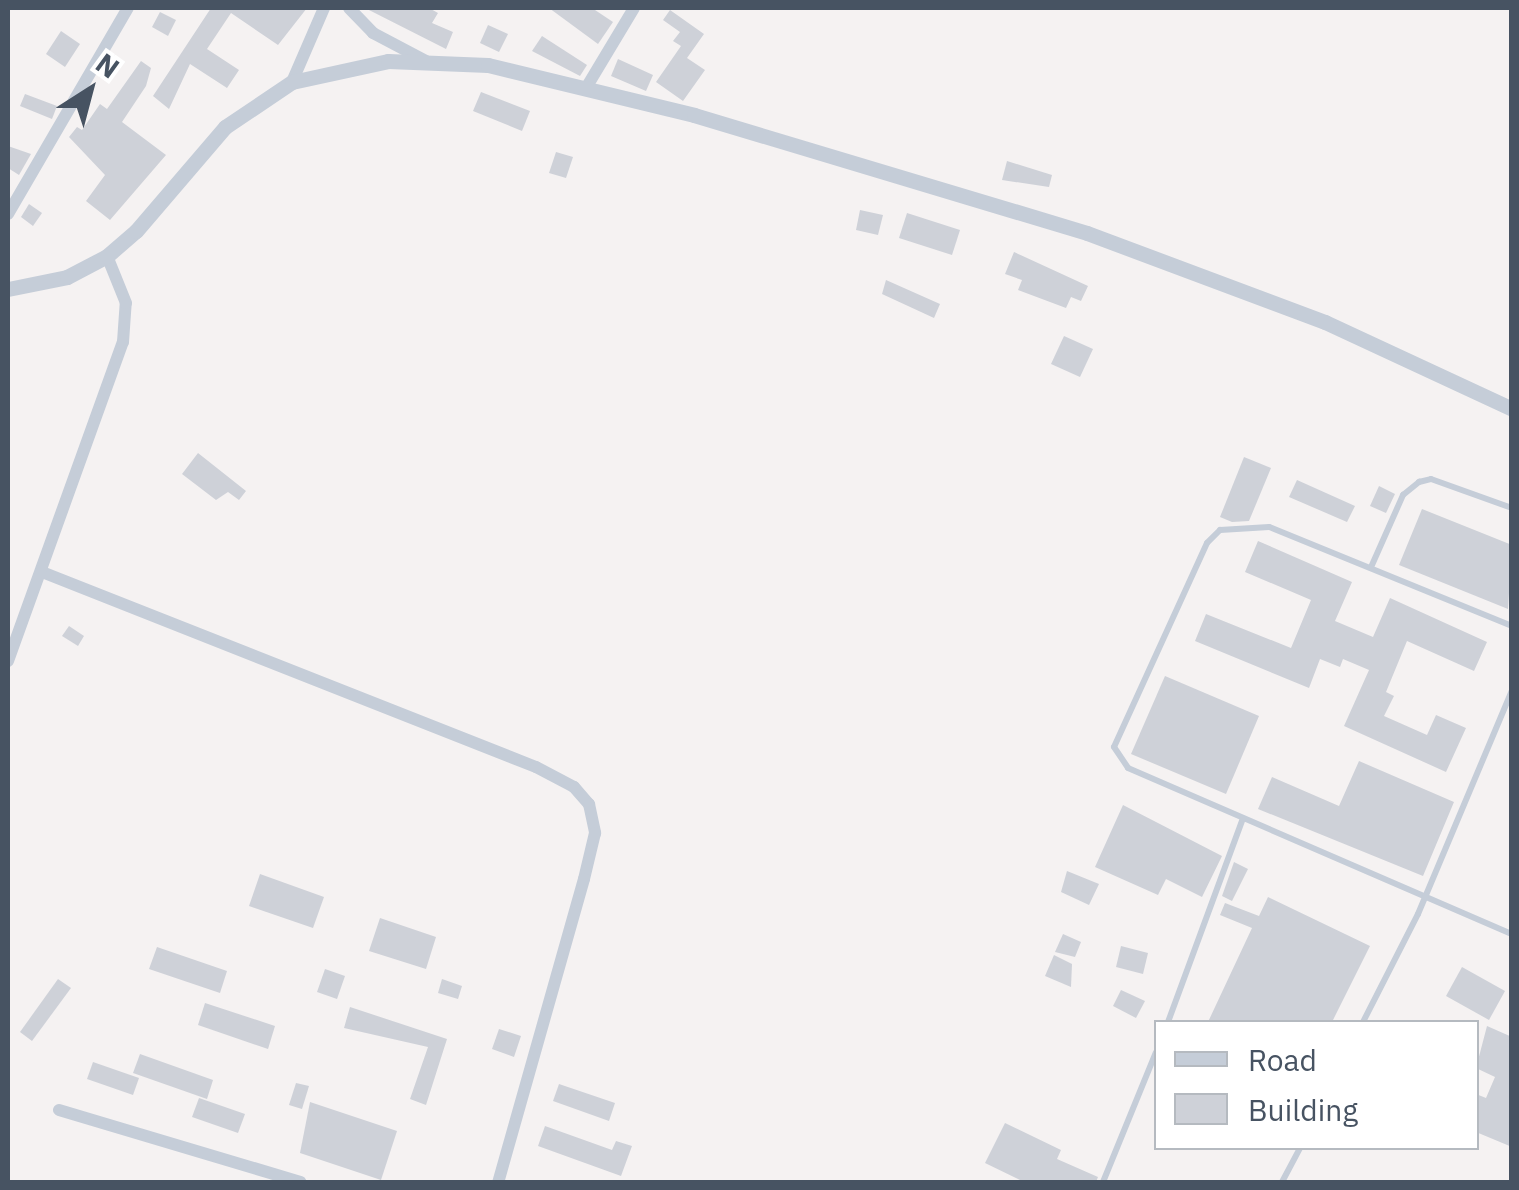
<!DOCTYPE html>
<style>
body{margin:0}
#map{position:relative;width:1519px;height:1190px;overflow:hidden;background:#f5f2f2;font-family:"IBM Plex Sans",sans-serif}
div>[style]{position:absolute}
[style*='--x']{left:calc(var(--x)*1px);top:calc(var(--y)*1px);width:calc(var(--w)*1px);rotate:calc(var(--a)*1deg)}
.building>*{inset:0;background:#ced1d8}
.service>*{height:6px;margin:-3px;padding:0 3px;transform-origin:3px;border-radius:3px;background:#c5cdd8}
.minor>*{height:12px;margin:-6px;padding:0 6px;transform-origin:6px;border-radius:6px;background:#c5cdd8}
.tertiary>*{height:15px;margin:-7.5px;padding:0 7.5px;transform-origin:7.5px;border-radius:7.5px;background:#c5cdd8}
span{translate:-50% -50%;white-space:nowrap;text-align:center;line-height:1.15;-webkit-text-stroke:9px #fff;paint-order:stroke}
.frame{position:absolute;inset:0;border:10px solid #475362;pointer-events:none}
.legend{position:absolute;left:1154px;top:1020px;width:325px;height:130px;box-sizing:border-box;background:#fff;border:2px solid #b5bac0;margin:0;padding:12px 18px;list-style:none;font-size:30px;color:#475362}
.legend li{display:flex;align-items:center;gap:20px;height:50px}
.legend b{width:50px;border:2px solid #b5bac0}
.north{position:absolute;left:40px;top:40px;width:100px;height:100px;-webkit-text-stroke:8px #fff;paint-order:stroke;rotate:36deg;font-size:28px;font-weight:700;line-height:40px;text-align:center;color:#475362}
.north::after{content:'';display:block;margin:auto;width:35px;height:45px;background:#475362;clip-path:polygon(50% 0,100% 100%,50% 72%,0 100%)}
</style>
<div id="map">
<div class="building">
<i style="clip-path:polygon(211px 8px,307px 8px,278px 45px,231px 13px,207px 49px,239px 70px,227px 88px,190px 64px,169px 109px,153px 96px)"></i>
<i style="clip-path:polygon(365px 8px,429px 8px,438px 13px,432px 23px,453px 32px,446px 49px)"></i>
<i style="clip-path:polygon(549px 8px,592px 8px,613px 22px,598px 44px)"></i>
<i style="clip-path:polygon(670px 10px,704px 34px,687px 58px,705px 70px,683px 101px,656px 82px,681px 46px,673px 41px,680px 32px,663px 20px)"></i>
<i style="clip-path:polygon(160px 12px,176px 20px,168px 36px,152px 27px)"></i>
<i style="clip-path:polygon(488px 25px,508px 34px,499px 52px,480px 43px)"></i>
<i style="clip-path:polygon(61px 31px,80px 44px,65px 67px,46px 54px)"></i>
<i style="clip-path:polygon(542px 36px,587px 65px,580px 76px,532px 51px)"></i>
<i style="clip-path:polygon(618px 59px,653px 75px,646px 91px,611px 76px)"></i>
<i style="clip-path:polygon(141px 61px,151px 68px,146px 86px,122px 122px,166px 155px,110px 220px,86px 201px,105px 175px,69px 137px,77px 127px,82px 130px,100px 104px,107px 109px)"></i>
<i style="clip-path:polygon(481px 92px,530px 111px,522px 131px,473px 111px)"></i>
<i style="clip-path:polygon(25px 94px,57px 106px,52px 119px,20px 106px)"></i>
<i style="clip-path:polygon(8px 146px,31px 154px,19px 175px,8px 168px)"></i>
<i style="clip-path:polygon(556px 152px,573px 157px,566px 178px,549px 173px)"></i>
<i style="clip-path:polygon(1007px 161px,1052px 175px,1049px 187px,1002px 180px)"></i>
<i style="clip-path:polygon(29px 204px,42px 213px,33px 226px,21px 217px)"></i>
<i style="clip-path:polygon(860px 210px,883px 215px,878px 235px,856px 230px)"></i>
<i style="clip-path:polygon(907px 213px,960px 230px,952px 255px,899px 238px)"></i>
<i style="clip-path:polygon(1014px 252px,1088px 286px,1081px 301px,1071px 297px,1066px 308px,1018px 290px,1022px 280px,1005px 274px)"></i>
<i style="clip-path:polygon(886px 280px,940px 304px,934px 318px,882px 294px)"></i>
<i style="clip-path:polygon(1064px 336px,1093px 349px,1080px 377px,1051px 364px)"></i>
<i style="clip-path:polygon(198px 453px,246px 491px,239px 500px,228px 492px,216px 500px,182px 474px)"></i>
<i style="clip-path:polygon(1244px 457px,1271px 468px,1249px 521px,1232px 522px,1220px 517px)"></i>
<i style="clip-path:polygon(1297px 480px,1355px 506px,1347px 522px,1289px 497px)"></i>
<i style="clip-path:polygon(1379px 486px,1395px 494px,1386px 513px,1370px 506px)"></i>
<i style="clip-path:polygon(1422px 509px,1512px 545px,1508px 609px,1399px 565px)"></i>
<i style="clip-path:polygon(1258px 541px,1352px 582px,1335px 621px,1373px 637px,1390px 598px,1487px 642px,1474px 671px,1407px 641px,1386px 692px,1394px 696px,1384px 716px,1427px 735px,1436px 715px,1466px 728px,1446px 772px,1344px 726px,1369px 670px,1343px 659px,1340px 667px,1320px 659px,1309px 688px,1195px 641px,1206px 614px,1291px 648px,1311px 600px,1245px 572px)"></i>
<i style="clip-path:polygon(69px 626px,84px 636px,78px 646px,62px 636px)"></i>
<i style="clip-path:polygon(1165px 676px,1259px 716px,1226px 794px,1131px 754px)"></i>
<i style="clip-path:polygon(1359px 761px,1454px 802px,1423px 876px,1258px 809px,1272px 777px,1339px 806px)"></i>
<i style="clip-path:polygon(1123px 805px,1222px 856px,1202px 897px,1166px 879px,1158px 895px,1095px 867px)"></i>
<i style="clip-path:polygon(1234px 862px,1248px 869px,1232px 901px,1222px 896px)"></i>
<i style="clip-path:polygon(1067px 871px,1099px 884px,1089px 905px,1061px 892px)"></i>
<i style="clip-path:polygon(260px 874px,324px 897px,313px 928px,249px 906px)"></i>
<i style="clip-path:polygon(1268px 897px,1370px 946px,1332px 1022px,1208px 1022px,1252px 928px,1220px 915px,1225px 903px,1259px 916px)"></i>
<i style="clip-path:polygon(380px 918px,436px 937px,426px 969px,369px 951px)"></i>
<i style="clip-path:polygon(1063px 934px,1081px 942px,1075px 957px,1055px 952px)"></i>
<i style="clip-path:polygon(1121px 946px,1148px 953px,1143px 974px,1116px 967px)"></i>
<i style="clip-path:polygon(157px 947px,227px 971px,220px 993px,149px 969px)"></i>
<i style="clip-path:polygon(1054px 955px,1072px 964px,1071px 987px,1045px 976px)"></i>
<i style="clip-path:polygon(1462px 967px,1505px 991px,1489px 1020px,1446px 996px)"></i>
<i style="clip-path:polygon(325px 969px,345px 976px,337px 999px,317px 992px)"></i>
<i style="clip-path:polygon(58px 979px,71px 988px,32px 1041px,20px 1032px)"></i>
<i style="clip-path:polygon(442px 979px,462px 986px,458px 999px,438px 993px)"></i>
<i style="clip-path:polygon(1121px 990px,1145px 1001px,1136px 1018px,1113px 1006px)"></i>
<i style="clip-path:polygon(205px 1003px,275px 1026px,268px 1049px,198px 1025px)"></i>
<i style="clip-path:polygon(350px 1007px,447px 1039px,426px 1105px,410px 1099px,428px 1047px,344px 1028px)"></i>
<i style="clip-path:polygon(1487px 1026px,1512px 1037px,1512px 1147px,1476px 1132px,1476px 1094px,1486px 1098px,1495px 1077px,1476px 1068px)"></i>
<i style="clip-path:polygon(499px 1029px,521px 1036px,514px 1057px,492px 1049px)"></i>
<i style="clip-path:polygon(140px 1054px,213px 1080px,207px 1099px,133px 1073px)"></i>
<i style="clip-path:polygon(93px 1062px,139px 1078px,133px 1095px,87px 1079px)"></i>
<i style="clip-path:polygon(296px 1083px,309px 1086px,302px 1109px,289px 1105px)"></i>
<i style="clip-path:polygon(559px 1084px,615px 1103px,609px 1121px,553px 1101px)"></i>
<i style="clip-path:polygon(199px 1098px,245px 1114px,238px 1133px,192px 1117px)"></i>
<i style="clip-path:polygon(310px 1102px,397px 1131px,381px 1180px,300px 1153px)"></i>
<i style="clip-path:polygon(1005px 1123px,1061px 1150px,1057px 1159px,1098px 1177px,1096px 1182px,1024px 1182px,985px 1163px)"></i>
<i style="clip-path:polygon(545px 1126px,612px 1150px,616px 1141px,632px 1146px,621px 1176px,538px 1146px)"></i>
</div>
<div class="service">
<i style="--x:1372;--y:565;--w:77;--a:-66.1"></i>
<i style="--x:1403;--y:495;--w:21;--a:-39"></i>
<i style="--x:1419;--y:482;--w:12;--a:-14"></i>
<i style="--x:1431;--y:479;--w:86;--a:19.7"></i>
<i style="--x:1512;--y:626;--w:262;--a:-157.8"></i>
<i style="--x:1269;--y:527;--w:49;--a:176.5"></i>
<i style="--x:1220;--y:530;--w:18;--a:135"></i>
<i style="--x:1207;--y:543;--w:224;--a:114.5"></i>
<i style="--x:1114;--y:747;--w:25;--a:56"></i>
<i style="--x:1128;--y:768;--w:418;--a:23.4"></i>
<i style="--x:1168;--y:1022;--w:217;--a:-69.8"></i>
<i style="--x:1363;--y:1022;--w:121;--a:-63"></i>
<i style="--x:1418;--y:914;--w:243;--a:-67.2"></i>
<i style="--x:1103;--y:1182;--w:140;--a:-67.8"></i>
<i style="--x:1282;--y:1182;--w:38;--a:-62"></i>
</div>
<div class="minor">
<i style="--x:349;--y:8;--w:35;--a:46"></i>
<i style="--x:373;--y:33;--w:60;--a:27.8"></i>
<i style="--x:292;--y:82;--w:81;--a:-66.6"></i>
<i style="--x:586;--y:88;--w:93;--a:-59"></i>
<i style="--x:8;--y:214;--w:238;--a:-59.8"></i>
<i style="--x:42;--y:572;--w:531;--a:21.54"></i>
<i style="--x:536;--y:767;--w:43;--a:27.8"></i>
<i style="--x:574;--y:787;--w:23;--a:49"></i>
<i style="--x:589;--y:804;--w:30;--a:78"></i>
<i style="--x:595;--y:833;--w:47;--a:103.4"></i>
<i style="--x:584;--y:879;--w:315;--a:105.8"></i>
<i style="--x:8;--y:661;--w:339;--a:-70.2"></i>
<i style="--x:123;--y:342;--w:39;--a:-86"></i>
<i style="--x:126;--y:303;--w:51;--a:-112"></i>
<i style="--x:59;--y:1110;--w:252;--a:16.6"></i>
</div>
<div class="tertiary">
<i style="--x:8;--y:289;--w:60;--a:-11.5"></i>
<i style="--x:67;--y:277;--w:45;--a:-27.7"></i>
<i style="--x:107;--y:256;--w:38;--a:-41"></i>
<i style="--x:136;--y:231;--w:137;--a:-49.4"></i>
<i style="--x:225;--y:127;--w:81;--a:-33.9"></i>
<i style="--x:292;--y:82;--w:98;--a:-12.3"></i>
<i style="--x:388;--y:61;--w:100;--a:2.3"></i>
<i style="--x:488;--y:65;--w:212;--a:13.6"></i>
<i style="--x:694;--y:115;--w:410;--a:16.7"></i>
<i style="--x:1087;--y:233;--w:254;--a:20.5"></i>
<i style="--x:1325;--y:322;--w:206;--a:24.9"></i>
</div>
<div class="frame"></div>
<ul class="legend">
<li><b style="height:12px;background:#c5cdd8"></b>Road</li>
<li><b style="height:28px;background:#ced1d8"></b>Building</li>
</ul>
<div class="north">N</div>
</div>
